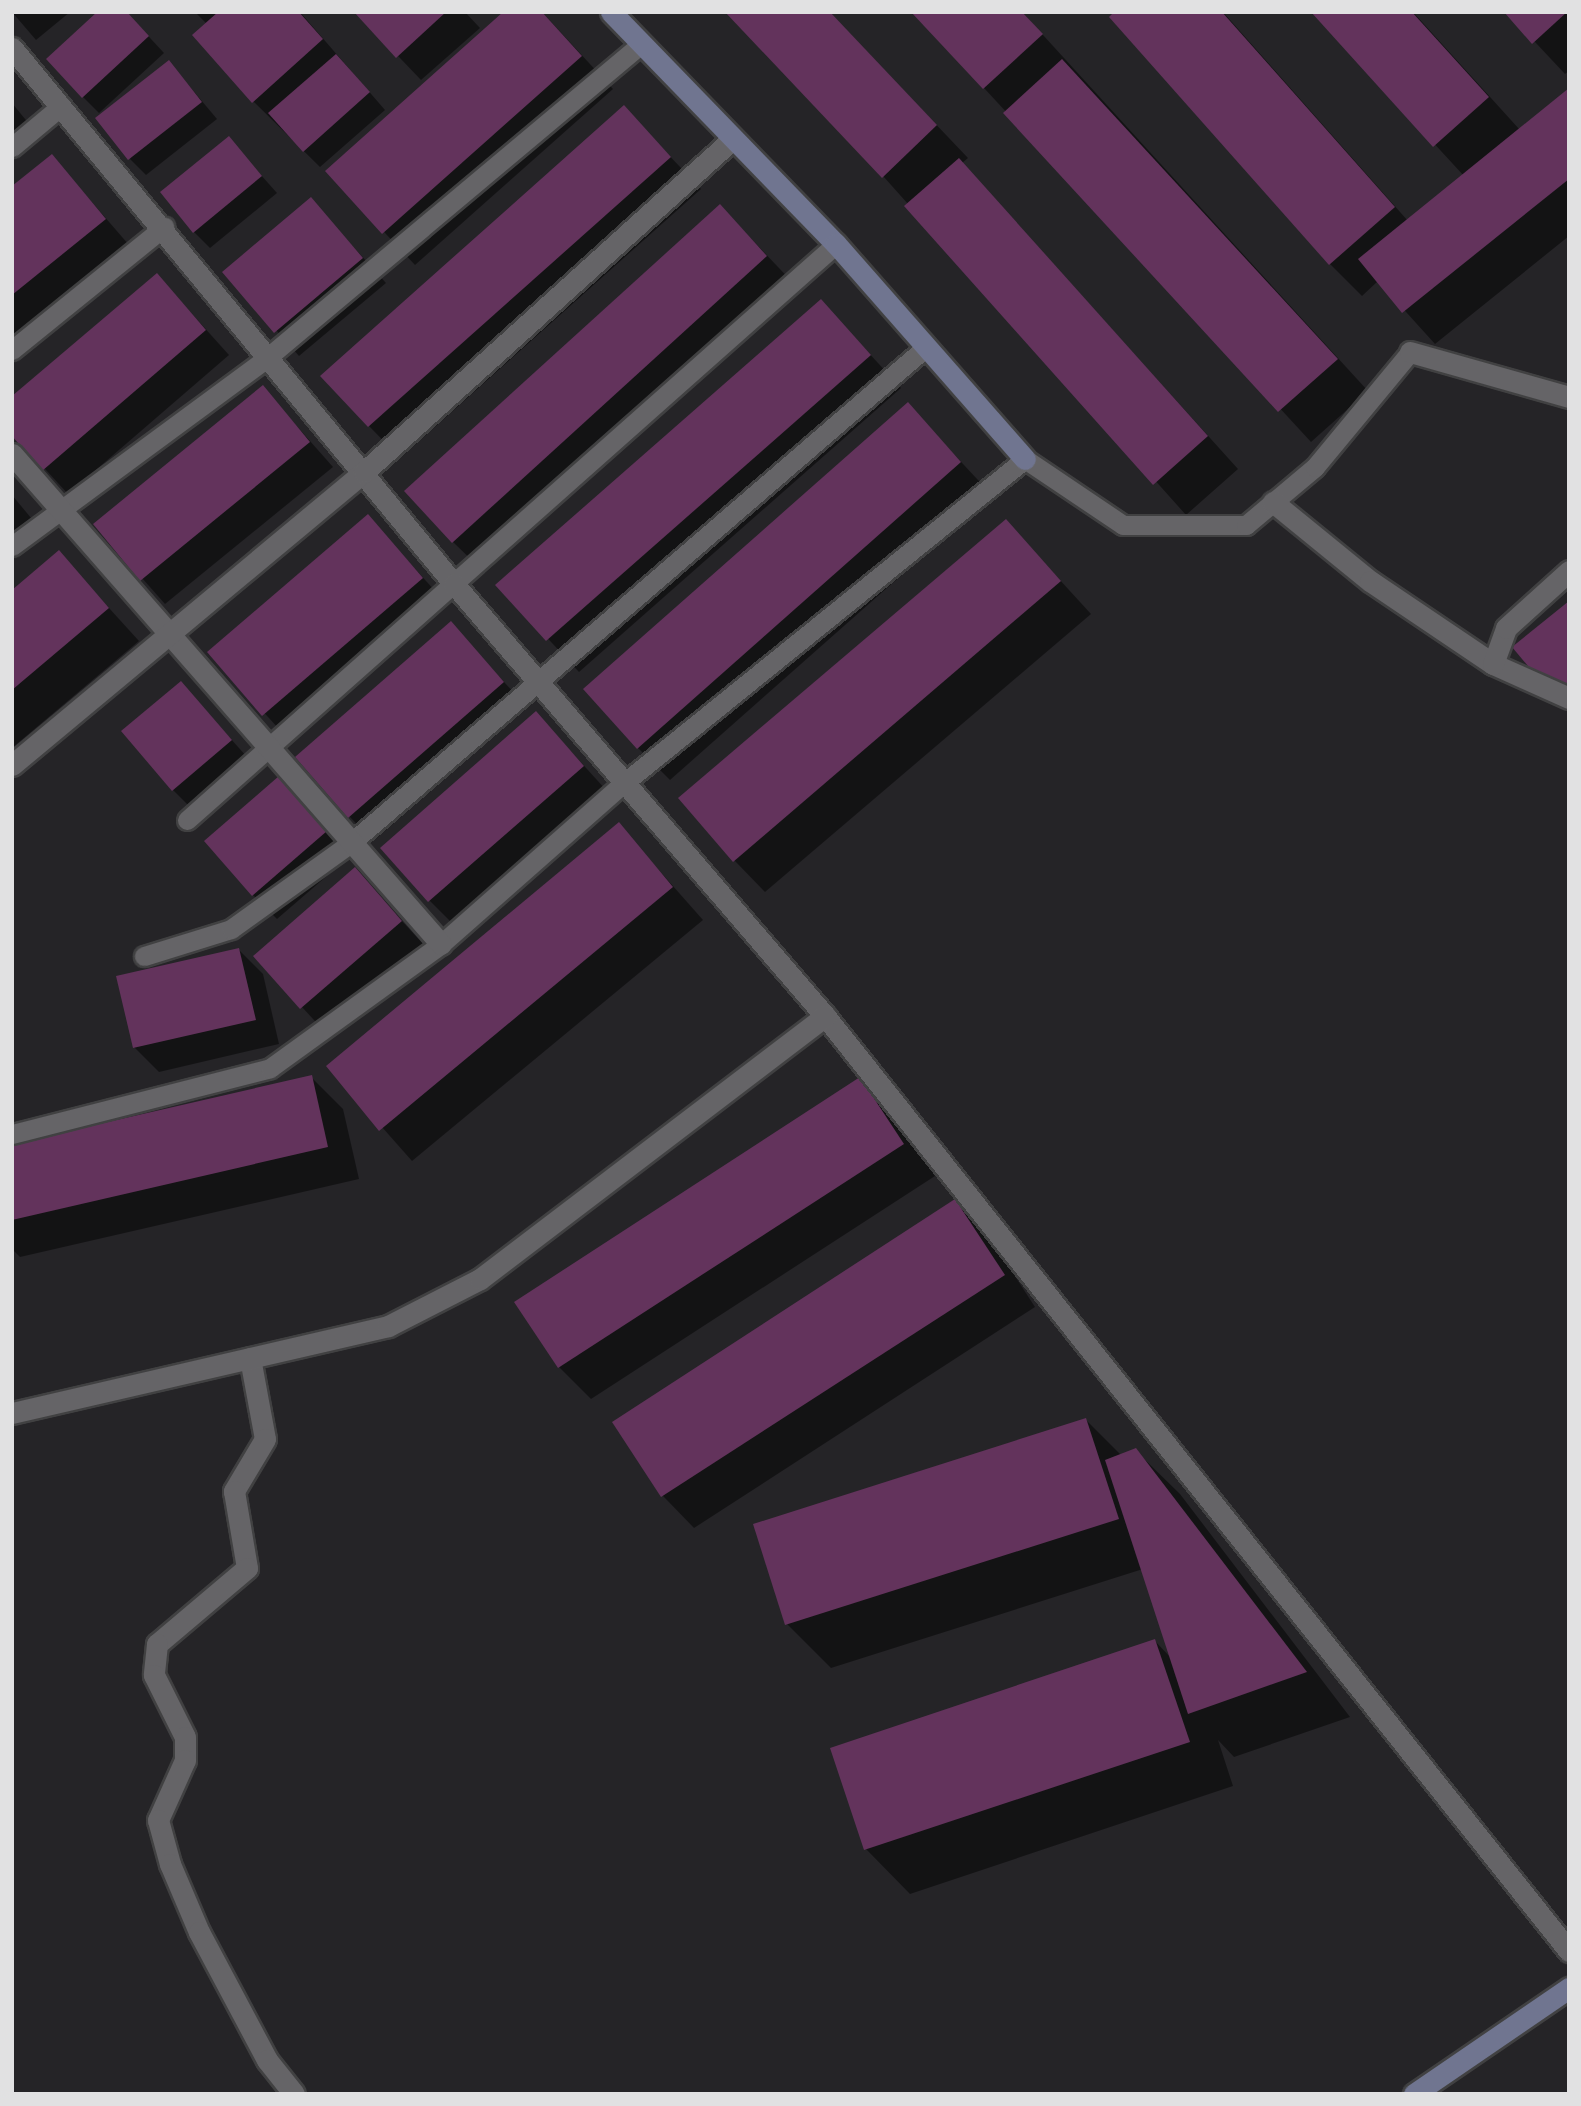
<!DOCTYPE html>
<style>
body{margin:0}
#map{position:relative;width:1581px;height:2106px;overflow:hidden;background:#252427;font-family:Arial,sans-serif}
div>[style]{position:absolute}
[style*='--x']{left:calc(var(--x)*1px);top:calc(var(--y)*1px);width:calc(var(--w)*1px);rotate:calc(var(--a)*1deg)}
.shadow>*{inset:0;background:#0007}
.building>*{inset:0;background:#63335c}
.roads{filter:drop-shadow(2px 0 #414142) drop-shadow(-2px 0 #414142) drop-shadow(0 2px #414142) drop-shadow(0 -2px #414142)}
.lane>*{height:19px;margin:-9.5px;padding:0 9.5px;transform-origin:9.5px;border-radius:9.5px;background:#656467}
.street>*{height:21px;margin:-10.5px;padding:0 10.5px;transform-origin:10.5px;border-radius:10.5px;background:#656467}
.secondary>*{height:21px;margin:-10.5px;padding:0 10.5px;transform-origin:10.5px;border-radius:10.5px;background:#707590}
span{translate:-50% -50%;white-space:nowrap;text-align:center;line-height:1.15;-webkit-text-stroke:5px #252427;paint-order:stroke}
.frame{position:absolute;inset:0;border:14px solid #e1e1e2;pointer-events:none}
</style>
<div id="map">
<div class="shadow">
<i style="clip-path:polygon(12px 12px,70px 12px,36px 40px)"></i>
<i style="clip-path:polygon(126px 12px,164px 53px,99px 113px,83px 97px)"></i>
<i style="clip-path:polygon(195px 12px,300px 12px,385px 110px,320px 167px,253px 101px,207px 24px)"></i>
<i style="clip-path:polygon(356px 12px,465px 12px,480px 28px,421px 80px)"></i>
<i style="clip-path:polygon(542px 12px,613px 89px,415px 265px,327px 171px)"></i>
<i style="clip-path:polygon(829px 12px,968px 158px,962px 163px,1238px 469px,1186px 515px,883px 176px)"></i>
<i style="clip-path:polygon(1022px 12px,1368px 391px,1311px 442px,984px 88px)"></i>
<i style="clip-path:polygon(1117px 12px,1223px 12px,1408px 221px,1464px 176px,1313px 12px,1413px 12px,1520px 130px,1569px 91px,1569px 236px,1435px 344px,1378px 281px,1362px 296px,1330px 264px)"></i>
<i style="clip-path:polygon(1507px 12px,1569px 12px,1569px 71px,1565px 74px)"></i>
<i style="clip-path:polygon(169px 62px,217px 119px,146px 175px,130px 159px)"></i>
<i style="clip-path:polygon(12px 103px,34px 130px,12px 147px)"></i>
<i style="clip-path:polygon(624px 108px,701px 189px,400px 458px,369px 426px)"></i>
<i style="clip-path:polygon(229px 139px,277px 193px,210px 248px,194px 232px)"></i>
<i style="clip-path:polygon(52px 156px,129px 245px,12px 339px,12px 189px)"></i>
<i style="clip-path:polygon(311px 200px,386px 283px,299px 356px,225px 272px)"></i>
<i style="clip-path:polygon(720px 206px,798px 288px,485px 573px,453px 542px)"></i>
<i style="clip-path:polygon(157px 275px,229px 355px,68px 494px,12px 433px)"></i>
<i style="clip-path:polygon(821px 301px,901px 388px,579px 672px,498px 585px)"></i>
<i style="clip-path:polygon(263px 388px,333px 467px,165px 604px,95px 525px)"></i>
<i style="clip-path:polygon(907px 404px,992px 495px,670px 780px,638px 748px)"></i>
<i style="clip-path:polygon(12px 495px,41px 530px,12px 554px)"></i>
<i style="clip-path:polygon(368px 517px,446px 603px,288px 739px,209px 652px)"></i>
<i style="clip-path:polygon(1006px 521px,1091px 614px,765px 892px,734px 860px)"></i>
<i style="clip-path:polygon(59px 553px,139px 641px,12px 748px,12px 592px)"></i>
<i style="clip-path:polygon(450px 623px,527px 707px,373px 841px,349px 816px)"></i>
<i style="clip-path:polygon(181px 683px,247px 757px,189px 806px,173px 790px)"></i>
<i style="clip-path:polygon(536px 713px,607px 791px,453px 924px,429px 900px)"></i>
<i style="clip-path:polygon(279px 779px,350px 856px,277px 919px,253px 895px)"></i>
<i style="clip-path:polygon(619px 825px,703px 920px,412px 1161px,328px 1066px)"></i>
<i style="clip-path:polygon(355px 870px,425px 946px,325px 1032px,255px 956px)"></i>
<i style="clip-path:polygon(239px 950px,263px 974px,279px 1044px,159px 1072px,134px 1047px)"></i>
<i style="clip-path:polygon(311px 1077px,343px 1109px,359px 1179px,20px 1257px,12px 1249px,12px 1146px)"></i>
<i style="clip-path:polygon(860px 1080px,892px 1111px,935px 1176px,591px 1399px,559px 1367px)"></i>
<i style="clip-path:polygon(955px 1202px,987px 1233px,1035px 1307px,694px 1528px,663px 1496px,614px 1422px)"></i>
<i style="clip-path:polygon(1086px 1420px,1121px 1455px,1135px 1450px,1180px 1494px,1350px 1717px,1234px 1757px,1218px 1740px,1233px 1786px,910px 1894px,866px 1849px,1155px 1641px,1172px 1659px,1143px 1569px,831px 1668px,787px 1624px)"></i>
</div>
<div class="building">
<i style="clip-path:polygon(97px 12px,127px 12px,149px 36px,82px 98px,46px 59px)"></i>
<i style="clip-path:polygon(218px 12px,299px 12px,323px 39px,252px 103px,192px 35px)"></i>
<i style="clip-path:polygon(354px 12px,446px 12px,396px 58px)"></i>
<i style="clip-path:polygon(503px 12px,542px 12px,582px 56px,382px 234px,325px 171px)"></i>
<i style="clip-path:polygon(725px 12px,830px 12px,937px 125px,882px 178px)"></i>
<i style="clip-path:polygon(911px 12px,1022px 12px,1043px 34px,983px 89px)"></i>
<i style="clip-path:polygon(1114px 12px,1222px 12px,1395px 207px,1329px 265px,1109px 17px)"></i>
<i style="clip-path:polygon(1311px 12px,1412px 12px,1489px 97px,1433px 147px)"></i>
<i style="clip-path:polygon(1504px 12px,1567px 12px,1532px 44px)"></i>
<i style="clip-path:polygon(336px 54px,370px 92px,303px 152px,268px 113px)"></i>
<i style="clip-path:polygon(1062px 59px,1338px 359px,1278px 412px,1003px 113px)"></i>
<i style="clip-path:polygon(169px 60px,202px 102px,128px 160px,95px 118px)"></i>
<i style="clip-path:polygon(1569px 88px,1569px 179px,1402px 313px,1358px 259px)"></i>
<i style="clip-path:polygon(624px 105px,671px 157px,368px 427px,320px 376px)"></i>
<i style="clip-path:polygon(229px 136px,262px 176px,193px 233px,160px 192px)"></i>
<i style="clip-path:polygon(52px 154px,106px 219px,12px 295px,12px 186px)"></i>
<i style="clip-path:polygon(959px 158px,1208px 436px,1153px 485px,904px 206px)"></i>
<i style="clip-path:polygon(311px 197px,363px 258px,274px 333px,222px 272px)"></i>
<i style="clip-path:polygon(720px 204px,767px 256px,452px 543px,404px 491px)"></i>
<i style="clip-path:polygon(157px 273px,206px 330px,42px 471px,12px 436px,12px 396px)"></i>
<i style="clip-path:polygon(821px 299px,871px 355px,546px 641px,495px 585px)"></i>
<i style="clip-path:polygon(263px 385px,310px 442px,140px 581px,93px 524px)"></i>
<i style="clip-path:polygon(908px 402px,961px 462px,637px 749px,583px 689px)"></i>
<i style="clip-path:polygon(368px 514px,423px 578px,262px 716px,207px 652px)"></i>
<i style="clip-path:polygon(1006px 519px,1061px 581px,733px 862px,678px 798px)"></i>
<i style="clip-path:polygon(59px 550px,109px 608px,12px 690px,12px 590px)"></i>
<i style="clip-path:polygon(1569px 601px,1569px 697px,1560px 704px,1512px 647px)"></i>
<i style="clip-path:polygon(451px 621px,504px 682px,348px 818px,295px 757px)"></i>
<i style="clip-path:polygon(181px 681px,232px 740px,172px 791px,121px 731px)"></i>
<i style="clip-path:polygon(536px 711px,584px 766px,428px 902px,380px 848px)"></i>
<i style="clip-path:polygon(279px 776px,327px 831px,252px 896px,204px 841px)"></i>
<i style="clip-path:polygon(619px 822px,673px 887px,379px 1131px,326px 1066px)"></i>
<i style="clip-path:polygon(355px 867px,402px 921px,300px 1009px,253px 956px)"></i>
<i style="clip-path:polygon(239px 948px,256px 1020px,133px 1048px,116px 976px)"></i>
<i style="clip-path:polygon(312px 1075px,328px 1147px,12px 1220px,12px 1144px)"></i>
<i style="clip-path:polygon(860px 1077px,904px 1144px,558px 1368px,514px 1302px)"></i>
<i style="clip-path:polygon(955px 1199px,1005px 1275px,661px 1497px,612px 1422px)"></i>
<i style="clip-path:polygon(1086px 1418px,1119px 1519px,785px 1625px,753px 1524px)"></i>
<i style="clip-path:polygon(1136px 1448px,1307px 1672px,1188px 1714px,1105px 1460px)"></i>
<i style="clip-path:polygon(1155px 1639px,1190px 1742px,864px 1850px,830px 1748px)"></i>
</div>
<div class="roads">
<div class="lane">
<i style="--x:12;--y:147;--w:64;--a:-39.9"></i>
<i style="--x:12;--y:350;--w:196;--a:-39"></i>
<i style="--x:12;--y:546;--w:318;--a:-36.4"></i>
<i style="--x:268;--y:357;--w:487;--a:-40"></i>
<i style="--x:187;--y:820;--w:868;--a:-41.59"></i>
<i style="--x:144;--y:956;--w:91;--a:-17.2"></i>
<i style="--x:231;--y:929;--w:149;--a:-35.7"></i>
<i style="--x:352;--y:842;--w:757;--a:-40.77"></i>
<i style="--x:12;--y:1134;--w:266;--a:-14.3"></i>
<i style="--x:270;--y:1068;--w:211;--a:-35.9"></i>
<i style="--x:441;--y:944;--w:245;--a:-41.4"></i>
<i style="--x:625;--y:782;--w:514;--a:-38.92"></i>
<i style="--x:1025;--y:459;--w:118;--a:34"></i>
<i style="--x:1123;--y:525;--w:123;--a:0"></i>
<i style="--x:1246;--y:525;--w:90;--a:-40"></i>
<i style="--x:1315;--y:467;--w:149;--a:-50.4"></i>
</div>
<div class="street">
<i style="--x:12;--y:48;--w:695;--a:50.49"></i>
<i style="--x:454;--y:584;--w:569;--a:49.34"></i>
<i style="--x:825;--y:1016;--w:1195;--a:51.49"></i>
<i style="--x:1410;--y:352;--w:165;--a:15.8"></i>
<i style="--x:12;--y:454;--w:651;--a:48.8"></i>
<i style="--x:1273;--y:502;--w:125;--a:39.2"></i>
<i style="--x:1370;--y:581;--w:148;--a:34"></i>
<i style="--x:1493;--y:664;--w:83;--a:24.1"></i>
<i style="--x:1493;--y:664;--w:38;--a:-70"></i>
<i style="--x:1506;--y:628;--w:85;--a:-42.1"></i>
<i style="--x:12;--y:765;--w:458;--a:-39.8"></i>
<i style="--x:364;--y:472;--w:497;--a:-42.1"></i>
<i style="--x:250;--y:1358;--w:82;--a:79.5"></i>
<i style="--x:265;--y:1439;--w:61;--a:120.8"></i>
<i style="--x:234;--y:1491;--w:78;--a:80.4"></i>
<i style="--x:247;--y:1568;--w:118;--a:139.8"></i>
<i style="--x:157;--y:1644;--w:31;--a:96"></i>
<i style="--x:154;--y:1675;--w:69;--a:63.4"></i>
<i style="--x:185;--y:1737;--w:23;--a:90"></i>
<i style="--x:185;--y:1760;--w:66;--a:114.2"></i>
<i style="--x:158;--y:1820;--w:46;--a:74.7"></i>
<i style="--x:170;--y:1864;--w:74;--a:66.9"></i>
<i style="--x:199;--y:1932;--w:145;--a:62"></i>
<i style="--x:267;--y:2060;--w:43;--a:51.5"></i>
<i style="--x:12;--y:1413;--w:386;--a:-13"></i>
<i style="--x:388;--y:1326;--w:103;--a:-27.1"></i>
<i style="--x:480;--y:1279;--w:434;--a:-37.3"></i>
</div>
<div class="secondary">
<i style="--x:611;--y:12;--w:323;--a:45.9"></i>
<i style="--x:836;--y:244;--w:286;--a:48.7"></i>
<i style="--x:1414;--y:2094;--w:188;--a:-34.4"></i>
</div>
</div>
<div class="frame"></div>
</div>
